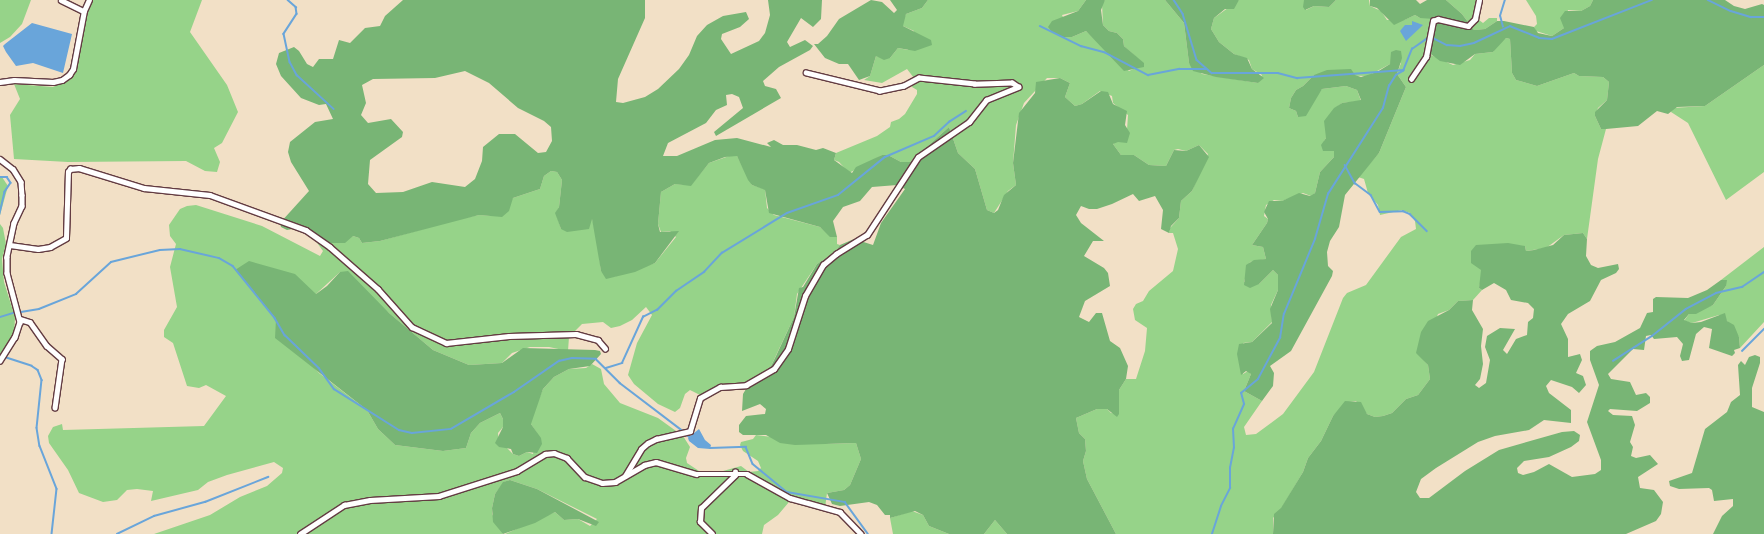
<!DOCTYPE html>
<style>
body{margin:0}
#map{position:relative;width:1764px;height:534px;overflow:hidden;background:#f2e0c6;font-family:"Shantell Sans",sans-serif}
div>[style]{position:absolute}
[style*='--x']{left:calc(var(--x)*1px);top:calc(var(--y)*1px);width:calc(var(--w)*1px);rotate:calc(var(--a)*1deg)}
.green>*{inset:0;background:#96d389}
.forest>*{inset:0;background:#78b575}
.water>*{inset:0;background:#69a5da}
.stream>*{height:1.5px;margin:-0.75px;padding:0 0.75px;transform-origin:0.75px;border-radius:0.75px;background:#69a5da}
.roads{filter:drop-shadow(1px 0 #633c42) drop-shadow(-1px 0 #633c42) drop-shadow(0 1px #633c42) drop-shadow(0 -1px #633c42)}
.minor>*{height:4.5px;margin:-2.25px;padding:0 2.25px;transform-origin:2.25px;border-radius:2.25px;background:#fff}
span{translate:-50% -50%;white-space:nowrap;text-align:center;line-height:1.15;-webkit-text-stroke:3px #f6f6f2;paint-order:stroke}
</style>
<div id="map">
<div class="green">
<i style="clip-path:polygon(0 0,31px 0,22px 24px,10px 37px,0 43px)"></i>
<i style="clip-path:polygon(90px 0,202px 0,190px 32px,227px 85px,238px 112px,222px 143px,214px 148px,220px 162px,217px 172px,205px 171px,186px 161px,68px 162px,14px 159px,10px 115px,20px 99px,14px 84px,53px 87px,69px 79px,77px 65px,80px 34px)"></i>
<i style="clip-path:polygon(evenodd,928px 0,1086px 0,1078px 11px,1062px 15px,1072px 37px,1086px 31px,1129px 71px,1144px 64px,1124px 46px,1123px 39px,1117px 33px,1109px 31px,1103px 25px,1102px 4px,1105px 0,1165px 0,1184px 23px,1189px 63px,1202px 74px,1258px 83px,1262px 75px,1252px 69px,1249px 60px,1234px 54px,1219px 42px,1211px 29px,1214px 18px,1239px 0,1304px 0,1306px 10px,1314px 6px,1329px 7px,1336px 0,1369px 0,1370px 6px,1381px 11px,1387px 20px,1404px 20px,1415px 15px,1420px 18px,1430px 17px,1435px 22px,1430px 37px,1431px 55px,1453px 65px,1470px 60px,1475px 54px,1493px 52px,1498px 43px,1506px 38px,1510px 39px,1512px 73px,1516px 80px,1537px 86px,1574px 73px,1579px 76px,1603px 77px,1609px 82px,1607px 100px,1598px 108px,1595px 116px,1601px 129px,1606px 129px,1598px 159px,1587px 239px,1583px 233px,1564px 235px,1546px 248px,1526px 251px,1525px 246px,1476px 245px,1482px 275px,1479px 288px,1482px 290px,1473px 300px,1458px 301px,1449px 310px,1438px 314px,1421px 357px,1428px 365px,1430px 379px,1418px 395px,1406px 399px,1392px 413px,1383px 416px,1375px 417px,1367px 414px,1356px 401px,1349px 402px,1333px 416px,1321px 441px,1308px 458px,1303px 472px,1281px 509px,1273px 518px,1273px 534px,1116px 534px,1087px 479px,1083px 461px,1086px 451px,1085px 439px,1079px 433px,1076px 418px,1097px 409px,1107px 409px,1111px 413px,1119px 414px,1119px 390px,1126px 379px,1136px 379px,1145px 351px,1147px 328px,1135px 320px,1133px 309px,1136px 304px,1143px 301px,1149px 291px,1173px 271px,1178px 249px,1173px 233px,1169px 233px,1170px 228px,1179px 218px,1181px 201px,1192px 191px,1208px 154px,1199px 145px,1186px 151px,1178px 149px,1174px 150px,1166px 166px,1149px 165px,1134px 155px,1121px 155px,1113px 144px,1127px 130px,1128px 115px,1113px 103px,1112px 96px,1100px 91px,1082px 104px,1075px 106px,1065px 97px,1070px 83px,1060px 78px,1047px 78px,1024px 103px,1016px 125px,1013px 163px,1016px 185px,1008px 191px,994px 213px,987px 210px,975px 169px,958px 153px,949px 127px,910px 162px,901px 162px,888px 155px,882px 155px,849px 173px,839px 162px,834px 160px,836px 153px,877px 136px,890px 127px,891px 122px,899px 119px,905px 114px,917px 94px,917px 90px,912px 87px,914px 78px,907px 69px,882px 83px,864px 80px,870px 76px,876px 56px,890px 58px,898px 48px,908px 50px,914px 31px,903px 26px,902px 22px,906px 14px,922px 8px,928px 0,1393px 59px,1401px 63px,1397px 74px,1406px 87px,1379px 153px,1358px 177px,1364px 179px,1368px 193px,1378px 205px,1380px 215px,1402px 210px,1410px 213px,1415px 221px,1416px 229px,1401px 237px,1366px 285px,1347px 293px,1343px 298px,1314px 372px,1283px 414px,1256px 434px,1246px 435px,1244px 427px,1262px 401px,1244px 391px,1251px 374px,1248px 371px,1243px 374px,1243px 343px,1252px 342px,1272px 322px,1271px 305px,1278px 290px,1278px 275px,1273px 270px,1259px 284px,1244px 282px,1250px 262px,1266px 259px,1263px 247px,1252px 245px,1267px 223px,1268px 219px,1264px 216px,1266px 205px,1274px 200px,1282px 201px,1303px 193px,1311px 196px,1315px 193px,1320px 172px,1334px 157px,1334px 151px,1324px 141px,1326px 138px,1328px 118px,1334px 109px,1342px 103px,1361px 101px,1357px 90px,1346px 86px,1322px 89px,1298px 117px,1296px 111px,1289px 108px,1291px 98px,1296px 90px,1303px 86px,1314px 75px,1368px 76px,1390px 64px,1393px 59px)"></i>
<i style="clip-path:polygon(1446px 0,1479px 0,1482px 3px,1479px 20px,1483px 23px,1489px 18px,1497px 18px,1497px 21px,1485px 29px,1474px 30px,1462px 14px)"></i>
<i style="clip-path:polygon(1526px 0,1593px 0,1590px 6px,1581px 11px,1568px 10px,1564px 28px,1552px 36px,1536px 31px,1534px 27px,1537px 24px,1536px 16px)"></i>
<i style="clip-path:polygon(1764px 65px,1764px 172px,1726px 200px,1688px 123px,1671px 112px,1672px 108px,1705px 106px)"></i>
<i style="clip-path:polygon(732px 155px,737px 156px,752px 185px,765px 189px,767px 208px,774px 215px,820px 227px,830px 236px,837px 237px,837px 244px,840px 245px,835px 252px,817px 264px,797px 294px,794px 317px,771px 366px,749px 384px,720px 384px,702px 396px,690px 390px,685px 394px,680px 408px,675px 412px,658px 404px,634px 384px,628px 375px,637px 343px,652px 315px,646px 307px,632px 320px,620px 326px,611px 328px,603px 322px,582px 324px,569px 337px,568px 351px,549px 347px,530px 347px,512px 353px,502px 363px,469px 365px,433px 350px,340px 272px,316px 294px,261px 302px,276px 319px,277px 328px,319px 373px,367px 410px,378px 429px,395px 445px,443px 451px,466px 448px,471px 433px,480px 423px,500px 413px,503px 419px,503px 427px,498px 433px,499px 447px,506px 447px,513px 454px,519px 456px,527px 452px,533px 454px,537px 433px,531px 424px,531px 418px,543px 389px,554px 377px,569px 369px,586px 368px,592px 364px,601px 369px,604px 384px,620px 403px,658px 418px,683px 436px,690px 447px,686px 458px,687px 463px,699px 471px,723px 471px,741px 466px,749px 472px,758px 471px,761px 468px,758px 461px,743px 451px,740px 445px,741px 442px,753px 439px,756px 435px,828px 444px,856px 443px,861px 459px,850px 485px,844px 490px,827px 493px,825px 508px,789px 502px,778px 515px,764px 525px,762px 534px,505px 534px,555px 512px,564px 520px,578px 519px,590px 526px,597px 519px,537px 489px,510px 480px,504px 482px,495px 494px,492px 508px,492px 514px,503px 534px,154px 534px,210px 515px,240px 497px,267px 486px,282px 473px,283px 468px,274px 462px,227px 475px,208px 482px,198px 490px,151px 501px,153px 491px,137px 489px,127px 490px,117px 500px,103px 502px,79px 493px,68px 470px,49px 443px,48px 436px,53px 427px,62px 424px,63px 430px,204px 426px,226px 396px,206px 385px,199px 388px,187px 386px,173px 343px,164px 337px,164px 330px,177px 307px,170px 267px,176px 244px,170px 236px,169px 225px,180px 209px,187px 206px,196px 205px,262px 226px,320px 256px,323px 251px,315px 240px,324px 243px,353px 236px,359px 238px,362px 243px,380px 241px,459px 219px,479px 215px,493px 216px,513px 198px,540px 189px,544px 176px,551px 171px,557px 172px,562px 180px,559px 207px,556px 213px,561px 229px,589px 222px,592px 218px,597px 239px,601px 271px,613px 277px,655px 263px,676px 237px,670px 231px,661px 232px,658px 224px,661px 192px,675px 184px,691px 185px,709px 163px)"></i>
<i style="clip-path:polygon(2px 177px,8px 186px,0 215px,0 178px)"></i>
<i style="clip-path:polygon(0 224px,3px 228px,6px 244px,2px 259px,4px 282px,15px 317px,14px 338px,0 363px)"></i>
<i style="clip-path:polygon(1764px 247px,1764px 322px,1740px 348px,1739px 337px,1727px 321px,1719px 315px,1692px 323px,1684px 321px,1689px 314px,1713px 305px,1726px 286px,1726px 280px,1721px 280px)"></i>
<i style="clip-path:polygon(912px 511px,923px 515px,929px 526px,949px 534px,893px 534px,890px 518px)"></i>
<i style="clip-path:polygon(995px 520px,1007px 534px,984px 534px)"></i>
</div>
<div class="forest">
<i style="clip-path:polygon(evenodd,403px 0,645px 0,645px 18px,618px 79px,616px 102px,623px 103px,645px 97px,658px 89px,679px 69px,689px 55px,697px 36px,707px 25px,723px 16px,746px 12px,749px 19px,740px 27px,722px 34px,721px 39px,731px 54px,759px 41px,765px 33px,770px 15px,768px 0,822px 0,821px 19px,813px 27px,801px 18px,787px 42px,790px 47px,805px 40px,813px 46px,810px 50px,779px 67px,763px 81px,765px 86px,776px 89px,781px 98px,716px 136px,714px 132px,743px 108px,739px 97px,732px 94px,726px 95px,727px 105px,716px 110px,706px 123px,668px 143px,663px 156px,677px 156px,715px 140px,737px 138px,771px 147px,767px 143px,774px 140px,783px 145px,797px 145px,816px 150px,823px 148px,836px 153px,834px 160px,852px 173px,856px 167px,882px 155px,888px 155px,901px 162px,910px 162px,949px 127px,958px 153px,975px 169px,987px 210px,994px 213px,998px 210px,1004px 195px,1016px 185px,1013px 163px,1019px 113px,1035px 93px,1036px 82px,1060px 78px,1070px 83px,1065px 97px,1075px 106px,1082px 104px,1101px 91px,1108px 92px,1113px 104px,1127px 111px,1125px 125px,1130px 133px,1127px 143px,1118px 142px,1113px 144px,1121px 155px,1134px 155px,1149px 165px,1166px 166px,1174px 150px,1186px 151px,1199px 145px,1209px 157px,1192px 191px,1181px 201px,1179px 218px,1171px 226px,1169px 233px,1161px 229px,1163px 210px,1155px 196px,1139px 201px,1133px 194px,1112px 204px,1097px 209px,1089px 209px,1081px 206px,1076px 215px,1081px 223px,1104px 241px,1093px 241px,1084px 256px,1104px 268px,1108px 273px,1110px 286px,1085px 301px,1079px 317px,1089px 322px,1096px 313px,1102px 313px,1110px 341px,1120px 348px,1128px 366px,1126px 379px,1119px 390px,1119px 414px,1117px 417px,1107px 409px,1097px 409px,1076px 418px,1079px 433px,1085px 439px,1086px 451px,1083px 461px,1087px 479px,1116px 534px,1007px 534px,995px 520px,984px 534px,949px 534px,929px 526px,923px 515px,915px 511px,890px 518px,890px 515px,885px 515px,877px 505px,869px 502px,840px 506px,832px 504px,827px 493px,844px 490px,850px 485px,861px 459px,856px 443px,795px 445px,780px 443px,766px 435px,743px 435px,739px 432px,739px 425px,746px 416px,765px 414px,766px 409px,760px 404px,742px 411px,743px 394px,749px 384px,771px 366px,776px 356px,794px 317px,799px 288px,803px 287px,817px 264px,835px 252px,840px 245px,854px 239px,873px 245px,881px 223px,905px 189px,897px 185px,872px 187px,860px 201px,843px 207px,833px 221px,837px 237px,830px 237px,820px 227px,769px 213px,765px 190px,752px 185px,748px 180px,737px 156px,725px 157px,709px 163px,691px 186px,675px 184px,661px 192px,658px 224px,660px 232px,679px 231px,655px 263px,635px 272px,606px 279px,601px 271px,592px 219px,589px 229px,567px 232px,561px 229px,555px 213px,559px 207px,562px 180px,557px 172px,551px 171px,544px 176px,540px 189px,513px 198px,509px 211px,502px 217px,479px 215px,380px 241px,362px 243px,359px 238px,353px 236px,345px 243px,324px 243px,315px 240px,298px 228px,287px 230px,281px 227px,280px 223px,309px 191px,291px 162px,288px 152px,290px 142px,315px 122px,333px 119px,326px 104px,319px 105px,301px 98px,281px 76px,276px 64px,279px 53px,294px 47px,299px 51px,307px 64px,313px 67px,319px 59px,333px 59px,339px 40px,350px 43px,365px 28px,380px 26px,385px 16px,403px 0,465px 71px,489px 83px,518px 108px,544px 121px,551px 127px,552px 141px,546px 152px,538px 153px,515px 134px,499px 134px,483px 147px,482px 161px,475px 179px,465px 187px,432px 182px,403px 192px,376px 193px,368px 184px,370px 160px,402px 137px,403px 132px,391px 119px,368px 123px,361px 115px,366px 103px,362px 85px,373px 79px,435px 78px,465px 71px)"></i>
<i style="clip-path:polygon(871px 0,882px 2px,894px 13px,897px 10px,890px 0,928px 0,922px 8px,906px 14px,903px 26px,931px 40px,932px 45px,915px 51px,898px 48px,890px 58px,884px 60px,876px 56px,870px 76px,859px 80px,848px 64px,839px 64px,825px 58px,814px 44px,818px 44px,827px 36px,839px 19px)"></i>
<i style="clip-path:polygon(1086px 0,1105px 0,1101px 10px,1103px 25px,1109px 31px,1117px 33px,1123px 39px,1124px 46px,1144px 63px,1144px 67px,1124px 71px,1086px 31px,1072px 37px,1062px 37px,1052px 32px,1048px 27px,1052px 21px,1078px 11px)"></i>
<i style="clip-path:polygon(1165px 0,1239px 0,1234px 9px,1225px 9px,1214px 18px,1211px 29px,1219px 42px,1234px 54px,1247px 58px,1252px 69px,1264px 78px,1258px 83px,1216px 77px,1193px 71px,1189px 63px,1184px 23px)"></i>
<i style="clip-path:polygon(1304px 0,1336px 0,1329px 7px,1314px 6px,1305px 10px,1303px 7px)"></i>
<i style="clip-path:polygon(1370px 0,1416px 0,1420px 4px,1427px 0,1446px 0,1462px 14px,1474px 30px,1485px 29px,1497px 21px,1504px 21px,1534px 27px,1538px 33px,1552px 36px,1564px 28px,1560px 18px,1565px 11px,1581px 11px,1590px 6px,1593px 0,1725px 0,1734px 6px,1745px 9px,1762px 4px,1764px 5px,1764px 65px,1705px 106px,1677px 107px,1668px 114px,1657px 111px,1638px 126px,1606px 129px,1601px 129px,1595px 116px,1595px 112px,1607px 100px,1609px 82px,1603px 77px,1579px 76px,1574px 73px,1537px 86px,1516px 80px,1512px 73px,1510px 39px,1506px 38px,1493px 52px,1475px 54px,1460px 65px,1440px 61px,1428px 52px,1434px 19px,1420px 18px,1415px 15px,1394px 25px,1377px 8px,1370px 6px)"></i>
<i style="clip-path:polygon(1396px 50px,1401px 51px,1402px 58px,1397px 74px,1406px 87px,1379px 153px,1345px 195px,1339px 227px,1330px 241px,1327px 252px,1328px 266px,1333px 271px,1332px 276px,1291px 351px,1270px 366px,1274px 373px,1273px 386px,1262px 401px,1244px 391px,1251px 374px,1246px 371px,1241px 375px,1237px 354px,1239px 344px,1252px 342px,1272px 323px,1270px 309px,1278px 290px,1278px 275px,1273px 270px,1259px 284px,1250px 288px,1244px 285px,1246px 265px,1254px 260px,1266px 259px,1263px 247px,1252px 245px,1267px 223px,1268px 219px,1264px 212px,1269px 201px,1282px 201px,1299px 193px,1310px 196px,1315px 193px,1320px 172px,1334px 157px,1334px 151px,1323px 151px,1321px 145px,1326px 138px,1324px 121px,1334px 108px,1342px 103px,1361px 100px,1357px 90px,1346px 86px,1322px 89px,1306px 116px,1298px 117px,1296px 111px,1289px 108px,1291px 98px,1296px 90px,1303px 86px,1314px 75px,1327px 70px,1351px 69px,1355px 75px,1361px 77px,1377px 72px,1390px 64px,1391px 52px)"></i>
<i style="clip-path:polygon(1583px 233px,1587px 239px,1586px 256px,1591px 265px,1598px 268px,1618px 264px,1619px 269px,1616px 273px,1601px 280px,1590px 301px,1568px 314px,1561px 324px,1568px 339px,1568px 357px,1580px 354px,1582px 360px,1576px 373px,1583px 376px,1586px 385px,1579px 393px,1572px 387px,1551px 380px,1546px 386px,1549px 393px,1571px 410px,1571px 423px,1544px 420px,1529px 430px,1495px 436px,1478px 442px,1436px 468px,1421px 479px,1416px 492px,1420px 498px,1429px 498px,1465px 471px,1499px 450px,1562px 432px,1574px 431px,1580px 435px,1579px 441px,1571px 447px,1549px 457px,1524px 461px,1517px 468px,1518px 473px,1523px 475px,1534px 472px,1549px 464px,1572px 477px,1595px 474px,1601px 470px,1601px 460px,1587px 422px,1599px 385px,1590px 360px,1590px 351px,1597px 346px,1615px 342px,1640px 328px,1647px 313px,1653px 312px,1653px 299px,1656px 297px,1688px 298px,1707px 290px,1721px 280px,1727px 280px,1726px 286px,1713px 305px,1696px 314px,1689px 314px,1684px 320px,1692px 323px,1701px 322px,1725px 313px,1727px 321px,1734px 325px,1739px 337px,1740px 348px,1734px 350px,1735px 353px,1732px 356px,1709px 348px,1712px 329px,1704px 327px,1696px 334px,1689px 360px,1682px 361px,1680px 356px,1683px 344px,1677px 337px,1654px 339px,1651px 335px,1646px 336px,1644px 350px,1633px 349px,1608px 374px,1611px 379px,1630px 382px,1636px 395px,1646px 393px,1650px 397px,1650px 403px,1637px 411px,1610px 409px,1608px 411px,1613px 415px,1632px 416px,1635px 425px,1630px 442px,1633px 447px,1631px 456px,1636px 458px,1650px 455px,1658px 464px,1638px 477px,1640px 488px,1654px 490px,1663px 502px,1661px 514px,1656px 521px,1626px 534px,1273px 534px,1274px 514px,1281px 508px,1303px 472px,1308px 458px,1321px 441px,1333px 416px,1345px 401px,1361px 402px,1367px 414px,1375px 417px,1383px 416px,1392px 413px,1406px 399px,1418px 395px,1430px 379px,1428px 365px,1416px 353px,1421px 332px,1428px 321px,1449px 310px,1458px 301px,1473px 300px,1472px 310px,1483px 329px,1481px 346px,1483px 364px,1480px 379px,1475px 385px,1479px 388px,1486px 383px,1490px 360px,1485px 347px,1487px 336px,1500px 328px,1515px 329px,1503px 350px,1507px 354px,1516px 339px,1527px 335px,1528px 322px,1533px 318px,1534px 309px,1528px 303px,1511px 300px,1506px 290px,1494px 283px,1482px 290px,1479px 288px,1481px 270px,1471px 263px,1471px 251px,1476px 245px,1508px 243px,1525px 246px,1526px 251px,1534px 250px,1553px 245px,1564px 235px)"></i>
<i style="clip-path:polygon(249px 261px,295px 274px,316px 294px,327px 286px,340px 272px,348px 271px,389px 313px,433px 350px,469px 365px,502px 363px,523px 348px,595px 350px,600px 351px,601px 354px,590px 366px,569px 369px,554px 377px,543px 389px,531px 424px,541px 438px,542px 444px,537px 453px,527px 452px,519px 456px,513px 454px,511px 449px,499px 447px,495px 443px,503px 427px,503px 419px,500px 413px,480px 423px,471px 433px,466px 448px,443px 451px,395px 445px,378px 429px,367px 410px,275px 338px,276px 319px,235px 270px)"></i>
<i style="clip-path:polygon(1755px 355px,1760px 357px,1760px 363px,1752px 388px,1752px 407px,1764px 412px,1764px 534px,1713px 534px,1722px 516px,1733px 506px,1733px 499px,1714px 501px,1712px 490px,1709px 488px,1679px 489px,1670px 486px,1669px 481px,1692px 473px,1705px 429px,1727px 412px,1731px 402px,1740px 395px,1738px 365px,1741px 361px,1745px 365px,1749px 357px)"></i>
<i style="clip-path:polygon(510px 480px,537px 489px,599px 522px,596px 526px,578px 519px,564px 520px,555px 512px,535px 523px,503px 534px,493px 522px,492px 508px,495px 494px,503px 482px)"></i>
</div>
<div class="water">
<i style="clip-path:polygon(1412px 21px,1423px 25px,1406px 41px,1400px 31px,1405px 25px,1412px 25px)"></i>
<i style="clip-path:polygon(32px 23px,72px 34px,63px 73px,33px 63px,16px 66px,6px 52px,3px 46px,5px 44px)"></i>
<i style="clip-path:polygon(699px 429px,705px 440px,711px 445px,710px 449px,698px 448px,689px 441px,688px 438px)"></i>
</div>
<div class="stream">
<i style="--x:288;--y:0;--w:11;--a:41"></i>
<i style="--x:296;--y:7;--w:7;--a:82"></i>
<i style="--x:297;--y:14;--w:24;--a:123"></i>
<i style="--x:284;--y:34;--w:29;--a:78"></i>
<i style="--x:290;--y:62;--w:15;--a:62"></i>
<i style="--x:297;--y:75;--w:50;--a:42.6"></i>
<i style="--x:1174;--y:0;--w:17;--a:57"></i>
<i style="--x:1183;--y:14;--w:48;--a:73.1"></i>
<i style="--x:1197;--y:60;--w:20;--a:41"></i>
<i style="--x:1212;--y:73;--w:66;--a:0"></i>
<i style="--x:1278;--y:73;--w:20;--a:15"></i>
<i style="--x:1297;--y:78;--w:107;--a:-4.3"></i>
<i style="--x:1708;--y:0;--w:25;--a:26"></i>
<i style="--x:1731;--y:11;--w:21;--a:17"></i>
<i style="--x:1751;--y:17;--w:13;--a:0"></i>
<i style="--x:1040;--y:26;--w:46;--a:26"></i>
<i style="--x:1081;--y:46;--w:24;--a:15"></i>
<i style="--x:1104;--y:52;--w:50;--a:27.6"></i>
<i style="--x:1148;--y:75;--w:32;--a:-11"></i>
<i style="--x:1179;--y:69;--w:27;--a:0"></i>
<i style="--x:1503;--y:27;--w:11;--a:-105"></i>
<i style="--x:1500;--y:16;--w:17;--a:-73"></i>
<i style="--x:1431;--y:37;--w:18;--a:27"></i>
<i style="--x:1447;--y:45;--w:13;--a:4"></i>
<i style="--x:1460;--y:46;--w:14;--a:-12"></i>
<i style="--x:1474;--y:43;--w:40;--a:-25"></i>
<i style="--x:1510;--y:26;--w:31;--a:22"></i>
<i style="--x:1539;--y:38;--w:13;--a:4"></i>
<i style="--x:1552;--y:39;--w:107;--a:-21.3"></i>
<i style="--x:1345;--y:165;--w:21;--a:61"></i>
<i style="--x:1355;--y:183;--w:20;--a:37"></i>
<i style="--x:1371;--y:195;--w:19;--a:62"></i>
<i style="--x:1380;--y:212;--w:23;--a:-2"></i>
<i style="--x:1403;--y:211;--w:8;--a:23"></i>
<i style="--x:1410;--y:214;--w:24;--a:45"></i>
<i style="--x:0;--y:177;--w:7;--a:0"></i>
<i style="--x:7;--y:177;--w:7;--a:56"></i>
<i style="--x:11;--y:183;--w:11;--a:124"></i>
<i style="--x:5;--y:192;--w:23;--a:103"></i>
<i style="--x:21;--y:312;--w:18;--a:-9"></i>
<i style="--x:39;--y:309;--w:40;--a:-22"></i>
<i style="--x:76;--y:294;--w:47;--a:-42.4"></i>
<i style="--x:111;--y:262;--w:50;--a:-13.8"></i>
<i style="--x:160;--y:250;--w:20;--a:-3"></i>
<i style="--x:180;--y:249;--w:40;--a:13"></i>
<i style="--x:219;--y:258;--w:16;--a:30"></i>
<i style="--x:233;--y:266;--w:67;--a:51.1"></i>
<i style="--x:275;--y:318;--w:20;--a:60"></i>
<i style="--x:285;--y:335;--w:47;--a:44.1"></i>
<i style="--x:319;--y:368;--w:26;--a:54"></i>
<i style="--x:334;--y:389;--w:77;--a:32.2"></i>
<i style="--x:399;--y:430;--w:13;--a:13"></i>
<i style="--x:412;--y:433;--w:39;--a:-6"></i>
<i style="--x:451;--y:429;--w:73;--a:-30.4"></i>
<i style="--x:514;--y:392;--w:55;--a:-34.6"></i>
<i style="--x:559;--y:361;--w:13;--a:-13"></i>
<i style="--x:572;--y:358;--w:24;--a:2"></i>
<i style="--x:596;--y:359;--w:34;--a:45"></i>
<i style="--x:620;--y:383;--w:79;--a:37.3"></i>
<i style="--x:0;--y:317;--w:17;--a:-17"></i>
<i style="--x:1742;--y:351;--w:31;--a:-45"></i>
<i style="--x:5;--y:357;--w:28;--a:18"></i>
<i style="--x:32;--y:366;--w:7;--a:34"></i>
<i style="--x:38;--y:370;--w:11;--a:68"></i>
<i style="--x:42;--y:380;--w:48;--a:95.9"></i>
<i style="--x:37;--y:428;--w:18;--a:81"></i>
<i style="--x:40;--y:446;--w:46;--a:68.4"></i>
<i style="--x:57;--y:489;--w:45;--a:96.3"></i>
<i style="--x:1613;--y:361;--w:46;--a:-32.7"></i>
<i style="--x:1652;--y:336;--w:43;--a:-38.5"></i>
<i style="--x:1686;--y:309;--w:34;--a:-28"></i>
<i style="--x:1716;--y:293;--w:27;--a:-13"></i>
<i style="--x:1742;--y:287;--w:27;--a:-34"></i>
<i style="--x:606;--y:368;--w:17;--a:-17"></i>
<i style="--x:622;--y:363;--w:51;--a:-65.5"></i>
<i style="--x:643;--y:317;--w:16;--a:-27"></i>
<i style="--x:657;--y:310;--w:27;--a:-45"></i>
<i style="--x:676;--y:291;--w:34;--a:-34"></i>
<i style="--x:704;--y:272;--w:26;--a:-47"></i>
<i style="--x:722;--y:253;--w:76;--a:-31.6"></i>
<i style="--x:787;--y:213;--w:54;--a:-19.4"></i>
<i style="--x:838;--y:195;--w:60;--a:-39"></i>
<i style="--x:885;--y:157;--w:53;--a:-23.2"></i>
<i style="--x:934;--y:136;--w:21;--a:-43"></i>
<i style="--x:949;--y:122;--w:20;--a:-33"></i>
<i style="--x:687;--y:435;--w:5;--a:37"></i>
<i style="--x:710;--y:448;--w:36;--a:-2"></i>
<i style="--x:746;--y:447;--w:18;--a:68"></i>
<i style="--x:753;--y:464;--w:44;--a:39.5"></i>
<i style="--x:787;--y:492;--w:59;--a:9.8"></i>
<i style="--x:845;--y:502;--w:39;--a:54"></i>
<i style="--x:117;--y:534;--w:41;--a:-25.9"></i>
<i style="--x:154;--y:516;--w:53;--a:-15.4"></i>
<i style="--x:205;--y:502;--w:68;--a:-21.6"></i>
<i style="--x:1212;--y:534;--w:29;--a:-72"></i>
<i style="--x:1221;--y:506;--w:20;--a:-63"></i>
<i style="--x:1230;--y:488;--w:20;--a:-90"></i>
<i style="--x:1230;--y:468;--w:20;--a:-79"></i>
<i style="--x:1234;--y:448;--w:19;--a:-93"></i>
<i style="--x:1233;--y:429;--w:27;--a:-66"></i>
<i style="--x:1244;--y:404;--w:11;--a:-105"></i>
<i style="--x:1241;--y:393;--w:22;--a:-39"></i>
<i style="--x:1258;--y:379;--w:47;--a:-61.8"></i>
<i style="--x:1280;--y:338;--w:24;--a:-81"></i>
<i style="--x:1284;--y:314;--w:81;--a:-67.5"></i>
<i style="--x:1315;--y:239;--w:47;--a:-73.9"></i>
<i style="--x:1328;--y:194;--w:102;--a:-57.4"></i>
<i style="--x:1383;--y:108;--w:23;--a:-75"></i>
<i style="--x:1389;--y:86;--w:13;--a:-58"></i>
<i style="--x:1396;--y:75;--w:8;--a:-30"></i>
<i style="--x:1403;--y:71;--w:24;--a:-68"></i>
<i style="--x:1412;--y:49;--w:21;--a:-35"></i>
</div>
<div class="roads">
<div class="minor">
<i style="--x:61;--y:0;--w:25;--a:26"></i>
<i style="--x:1411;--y:79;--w:27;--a:-56"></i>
<i style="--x:1426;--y:57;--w:37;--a:-79"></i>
<i style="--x:1433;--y:21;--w:5;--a:-22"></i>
<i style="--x:1438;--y:19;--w:31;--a:13"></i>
<i style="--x:1468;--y:26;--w:10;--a:-45"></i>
<i style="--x:1475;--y:19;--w:19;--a:-78"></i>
<i style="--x:0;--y:82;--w:14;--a:-8"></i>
<i style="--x:14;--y:80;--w:39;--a:3"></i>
<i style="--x:53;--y:82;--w:9;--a:-13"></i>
<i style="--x:62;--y:80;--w:9;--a:-36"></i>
<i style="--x:69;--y:75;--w:7;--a:-56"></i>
<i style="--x:73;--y:69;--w:59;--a:-79.3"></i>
<i style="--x:84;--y:11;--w:12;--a:-66"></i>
<i style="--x:0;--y:159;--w:16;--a:38"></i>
<i style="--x:13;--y:169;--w:15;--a:58"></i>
<i style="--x:21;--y:182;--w:13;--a:86"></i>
<i style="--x:22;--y:195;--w:11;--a:90"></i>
<i style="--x:22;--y:206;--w:19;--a:115"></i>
<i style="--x:14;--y:223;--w:35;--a:102"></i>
<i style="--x:7;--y:257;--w:16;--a:90"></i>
<i style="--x:7;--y:273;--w:51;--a:75.1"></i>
<i style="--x:20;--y:322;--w:16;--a:108"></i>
<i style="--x:15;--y:337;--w:28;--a:122"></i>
<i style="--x:10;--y:245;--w:28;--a:8"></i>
<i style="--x:38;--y:249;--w:12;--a:-9"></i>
<i style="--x:50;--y:247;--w:18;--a:-29"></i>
<i style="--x:66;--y:238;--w:66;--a:-88.3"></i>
<i style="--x:68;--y:172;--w:4;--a:-56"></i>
<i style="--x:70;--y:169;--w:9;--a:-6"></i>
<i style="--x:79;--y:168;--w:68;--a:17.1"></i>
<i style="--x:144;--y:188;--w:66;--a:6.1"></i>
<i style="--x:210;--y:195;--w:102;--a:20"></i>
<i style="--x:306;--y:230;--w:29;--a:35"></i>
<i style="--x:330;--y:247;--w:64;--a:41.2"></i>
<i style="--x:378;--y:289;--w:51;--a:48.2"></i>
<i style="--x:412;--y:327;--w:38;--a:25"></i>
<i style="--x:446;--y:343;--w:63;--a:-6.3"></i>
<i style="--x:509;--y:336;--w:67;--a:-1.7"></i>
<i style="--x:576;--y:334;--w:23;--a:15"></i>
<i style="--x:598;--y:340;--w:11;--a:49"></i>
<i style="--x:20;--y:319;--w:10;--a:17"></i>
<i style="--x:30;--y:322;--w:29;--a:55"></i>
<i style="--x:47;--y:346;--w:20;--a:41"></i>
<i style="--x:62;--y:359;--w:49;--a:98.1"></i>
<i style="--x:625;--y:476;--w:31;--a:-59"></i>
<i style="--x:641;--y:449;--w:9;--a:-41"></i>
<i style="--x:648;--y:443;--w:9;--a:-27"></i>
<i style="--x:656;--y:439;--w:35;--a:-13"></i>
<i style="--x:690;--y:431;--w:34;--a:-73"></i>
<i style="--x:700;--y:398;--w:23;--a:-29"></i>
<i style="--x:720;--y:387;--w:26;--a:-4"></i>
<i style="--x:746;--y:385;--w:32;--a:-30"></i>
<i style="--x:774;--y:369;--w:24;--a:-55"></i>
<i style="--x:788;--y:349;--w:56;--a:-72.2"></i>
<i style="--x:805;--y:296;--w:36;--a:-60"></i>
<i style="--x:823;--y:265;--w:17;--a:-40"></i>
<i style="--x:836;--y:254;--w:36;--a:-32"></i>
<i style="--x:867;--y:235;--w:93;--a:-56.8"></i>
<i style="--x:918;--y:157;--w:62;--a:-34.5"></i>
<i style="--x:969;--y:122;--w:28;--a:-52"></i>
<i style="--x:986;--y:100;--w:35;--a:-22"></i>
<i style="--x:1018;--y:87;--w:7;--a:-146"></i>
<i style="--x:1012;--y:83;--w:37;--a:178"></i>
<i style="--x:975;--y:84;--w:56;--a:-173.9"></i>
<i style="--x:919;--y:78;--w:17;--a:152"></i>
<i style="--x:904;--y:86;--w:25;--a:168"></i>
<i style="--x:880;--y:91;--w:76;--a:-166.3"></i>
<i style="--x:300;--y:534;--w:53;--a:-33.4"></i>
<i style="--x:344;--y:505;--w:26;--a:-11"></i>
<i style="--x:370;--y:500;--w:69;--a:-3.3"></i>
<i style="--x:439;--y:496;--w:82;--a:-17.8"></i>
<i style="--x:517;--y:471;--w:33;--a:-31"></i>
<i style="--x:545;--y:454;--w:9;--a:-6"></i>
<i style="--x:554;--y:453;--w:14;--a:21"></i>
<i style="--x:567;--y:458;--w:26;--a:47"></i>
<i style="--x:585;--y:477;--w:18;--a:19"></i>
<i style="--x:602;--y:483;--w:13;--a:-4"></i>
<i style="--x:615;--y:482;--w:34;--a:-30"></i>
<i style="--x:644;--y:465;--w:12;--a:-14"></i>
<i style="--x:656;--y:462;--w:42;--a:16.7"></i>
<i style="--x:696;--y:474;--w:51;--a:0"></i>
<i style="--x:747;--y:474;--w:49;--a:29.2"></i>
<i style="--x:790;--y:498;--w:52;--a:15.6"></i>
<i style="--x:840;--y:512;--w:30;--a:46"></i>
<i style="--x:712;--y:534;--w:17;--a:-135"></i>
<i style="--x:700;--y:522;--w:14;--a:-86"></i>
<i style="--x:701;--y:508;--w:47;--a:-44.1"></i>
<i style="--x:735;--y:475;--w:3;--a:-90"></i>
</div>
</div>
</div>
